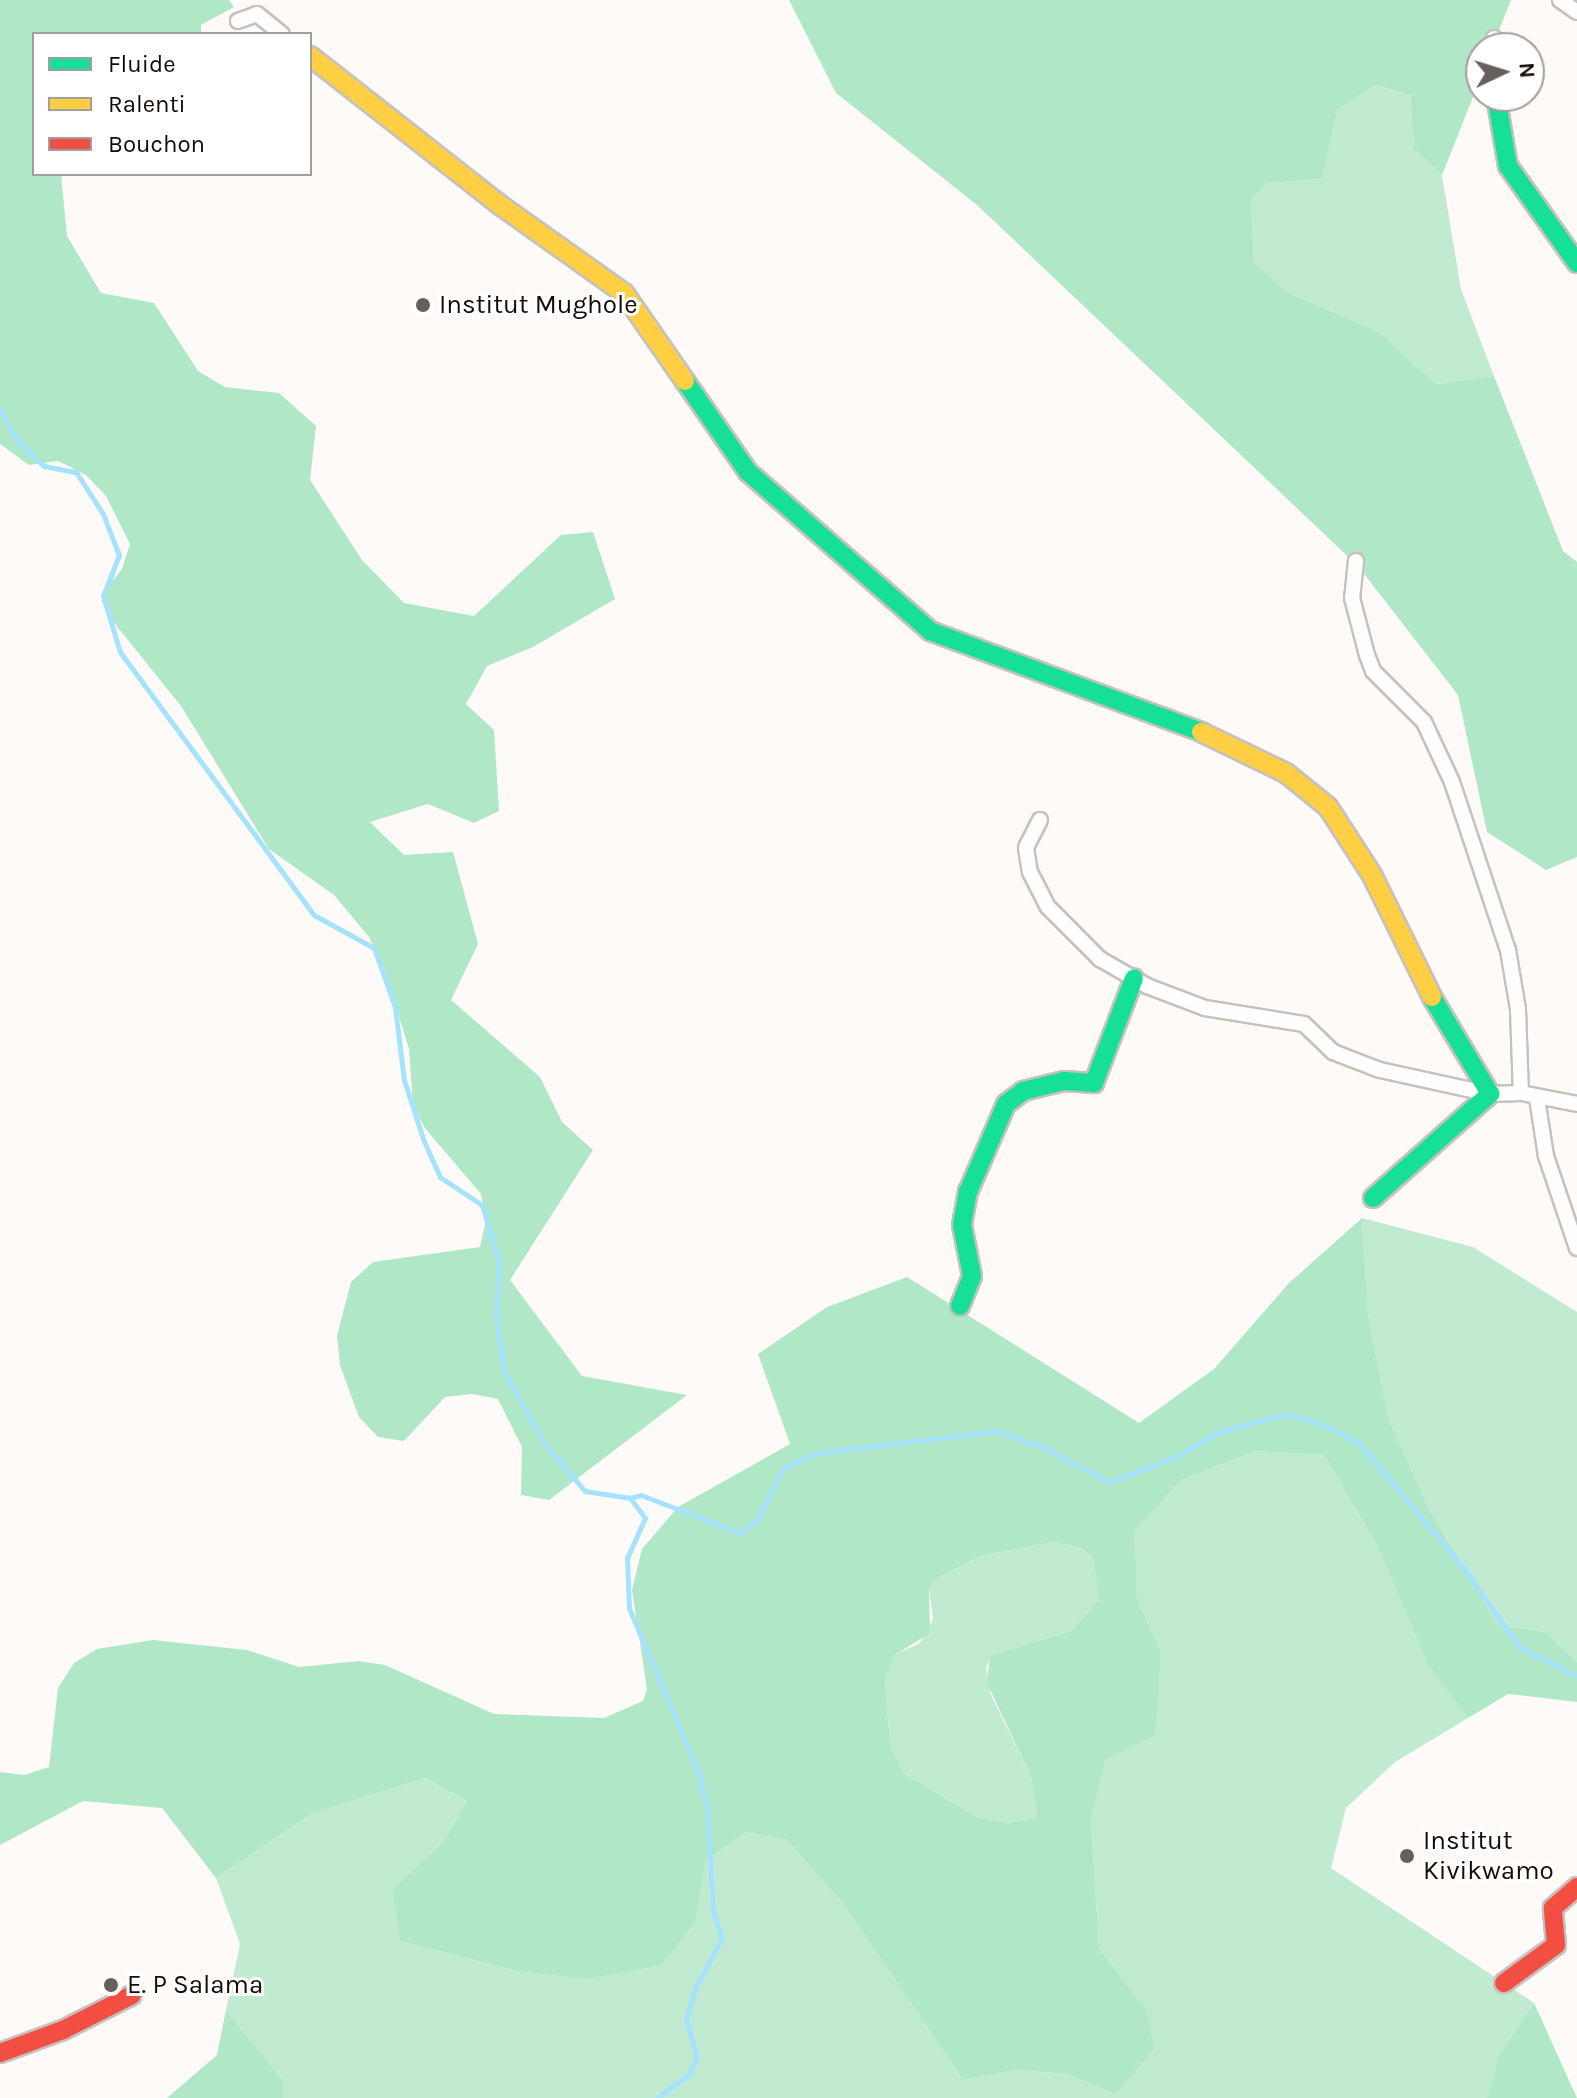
<!DOCTYPE html>
<style>
body{margin:0}
#map{position:relative;width:1577px;height:2098px;overflow:hidden;background:#fdfaf8;font-family:Karla,sans-serif}
div>[style]{position:absolute}
[style*='--x']{left:calc(var(--x)*1px);top:calc(var(--y)*1px);width:calc(var(--w)*1px);rotate:calc(var(--a)*1deg)}
.green>*{inset:0;background:#c1ebd1}
.forest>*{inset:0;background:#afe7c7}
.stream>*{height:5px;margin:-2.5px;padding:0 2.5px;transform-origin:2.5px;border-radius:2.5px;background:#a5e2fc}
.roads{filter:drop-shadow(2px 0 #c7c1bd) drop-shadow(-2px 0 #c7c1bd) drop-shadow(0 2px #c7c1bd) drop-shadow(0 -2px #c7c1bd)}
.street>*{height:14px;margin:-7px;padding:0 7px;transform-origin:7px;border-radius:7px;background:#fffefe}
.fast>*{height:18px;margin:-9px;padding:0 9px;transform-origin:9px;border-radius:9px;background:#16e098}
.slow>*{height:18px;margin:-9px;padding:0 9px;transform-origin:9px;border-radius:9px;background:#ffcf43}
.jam>*{height:18px;margin:-9px;padding:0 9px;transform-origin:9px;border-radius:9px;background:#f24e42}
.dots>*{width:22px;height:22px;translate:-50% -50%;box-sizing:border-box;border:4px solid #fff;border-radius:50%}
span{translate:-50% -50%;white-space:nowrap;text-align:center;line-height:1.15;-webkit-text-stroke:6px #fff;paint-order:stroke}
.poi-label{font-size:26px;color:#140c06}
.left{translate:0 -50%;text-align:left}
.legend{position:absolute;left:32px;top:32px;width:280px;height:144px;box-sizing:border-box;background:#fff;border:2px solid #a19e9b;margin:0;padding:10px 14px;list-style:none;font-size:24px;color:#140c06}
.legend li{display:flex;align-items:center;gap:16px;height:40px}
.legend b{width:40px;border:2px solid #a19e9b}
.north{position:absolute;left:1465px;top:32px;width:80px;height:80px;box-sizing:border-box;background:#fff;border:2px solid #a19e9b;border-radius:50%;rotate:86deg;font-size:22px;font-weight:700;line-height:32px;text-align:center;color:#140c06}
.north::after{content:'';display:block;margin:auto;width:28px;height:36px;background:#665f5b;clip-path:polygon(50% 0,100% 100%,50% 72%,0 100%)}
</style>
<div id="map">
<div class="green">
<i style="clip-path:polygon(1376px 85px,1410px 95px,1414px 147px,1442px 175px,1461px 289px,1494px 376px,1436px 384px,1379px 332px,1287px 292px,1254px 264px,1251px 200px,1265px 183px,1322px 179px,1338px 109px)"></i>
<i style="clip-path:polygon(1362px 1218px,1473px 1247px,1577px 1312px,1577px 1662px,1546px 1632px,1498px 1625px,1429px 1509px,1388px 1417px,1368px 1314px)"></i>
<i style="clip-path:polygon(1256px 1451px,1324px 1455px,1377px 1545px,1428px 1665px,1468px 1718px,1395px 1762px,1346px 1808px,1331px 1868px,1534px 2003px,1499px 2055px,1487px 2098px,283px 2098px,284px 2082px,226px 2010px,240px 1944px,216px 1878px,313px 1813px,423px 1778px,467px 1801px,443px 1842px,392px 1889px,400px 1941px,517px 1971px,585px 1979px,694px 1922px,706px 1861px,745px 1832px,787px 1840px,845px 1906px,963px 2080px,1015px 2070px,1067px 2074px,1115px 2094px,1147px 2011px,1099px 1948px,1091px 1820px,1106px 1759px,1161px 1652px,1137px 1599px,1135px 1529px,1181px 1480px)"></i>
<i style="clip-path:polygon(1053px 1542px,1082px 1548px,1093px 1559px,1099px 1599px,1071px 1631px,991px 1656px,986px 1668px,991px 1695px,1031px 1777px,1037px 1817px,1008px 1823px,976px 1817px,904px 1773px,890px 1744px,885px 1681px,895px 1655px,920px 1643px,933px 1619px,929px 1588px,938px 1578px,980px 1556px)"></i>
</div>
<div class="forest">
<i style="clip-path:polygon(0 0,229px 0,234px 7px,201px 25px,201px 34px,34px 34px,34px 174px,61px 174px,67px 236px,101px 293px,154px 303px,198px 371px,225px 387px,279px 393px,316px 426px,310px 480px,362px 560px,404px 603px,474px 616px,561px 535px,593px 532px,615px 599px,533px 647px,487px 666px,466px 704px,494px 730px,499px 811px,474px 823px,428px 804px,370px 822px,404px 855px,453px 852px,478px 944px,451px 1000px,540px 1077px,562px 1122px,593px 1150px,510px 1280px,582px 1376px,687px 1395px,549px 1500px,521px 1495px,522px 1447px,498px 1399px,472px 1394px,445px 1397px,404px 1441px,378px 1437px,359px 1417px,340px 1365px,337px 1336px,351px 1282px,373px 1262px,480px 1247px,486px 1220px,481px 1194px,424px 1127px,413px 1105px,409px 1049px,384px 968px,369px 937px,334px 895px,269px 849px,181px 706px,111px 619px,104px 591px,122px 569px,130px 544px,106px 496px,86px 475px,58px 461px,29px 465px,0 444px)"></i>
<i style="clip-path:polygon(789px 0,1511px 0,1492px 48px,1481px 48px,1481px 77px,1442px 175px,1414px 148px,1410px 95px,1376px 85px,1338px 109px,1322px 179px,1266px 183px,1251px 200px,1254px 263px,1287px 292px,1379px 332px,1436px 384px,1494px 376px,1563px 551px,1577px 562px,1577px 857px,1546px 870px,1487px 832px,1458px 695px,1358px 566px,977px 205px,836px 93px)"></i>
<i style="clip-path:polygon(evenodd,1362px 1218px,1368px 1314px,1388px 1417px,1429px 1509px,1498px 1625px,1546px 1632px,1577px 1662px,1577px 1702px,1508px 1694px,1468px 1718px,1428px 1665px,1377px 1545px,1324px 1455px,1256px 1451px,1181px 1480px,1135px 1530px,1137px 1599px,1161px 1652px,1155px 1735px,1106px 1759px,1091px 1820px,1099px 1948px,1147px 2011px,1154px 2049px,1115px 2094px,1067px 2074px,1015px 2070px,963px 2080px,845px 1906px,787px 1840px,745px 1832px,706px 1861px,695px 1922px,661px 1965px,585px 1979px,517px 1971px,400px 1941px,392px 1889px,443px 1842px,467px 1801px,424px 1778px,313px 1813px,216px 1878px,162px 1808px,83px 1801px,0 1845px,0 1772px,24px 1775px,49px 1767px,58px 1688px,74px 1663px,97px 1649px,153px 1640px,247px 1650px,299px 1667px,359px 1661px,385px 1665px,494px 1714px,604px 1718px,643px 1701px,647px 1689px,632px 1590px,642px 1549px,678px 1507px,790px 1444px,758px 1354px,827px 1307px,907px 1277px,1139px 1423px,1214px 1369px,1289px 1283px,1362px 1218px,1053px 1542px,1082px 1548px,1093px 1559px,1099px 1599px,1071px 1631px,990px 1656px,987px 1683px,1031px 1777px,1037px 1817px,1008px 1823px,976px 1817px,904px 1773px,890px 1744px,885px 1681px,895px 1655px,930px 1633px,929px 1588px,938px 1578px,980px 1556px,1053px 1542px)"></i>
<i style="clip-path:polygon(1534px 2003px,1577px 2098px,1487px 2098px,1499px 2055px)"></i>
<i style="clip-path:polygon(226px 2010px,284px 2082px,283px 2098px,167px 2098px,217px 2055px)"></i>
</div>
<div class="stream">
<i style="--x:0;--y:410;--w:38;--a:60"></i>
<i style="--x:19;--y:443;--w:34;--a:43"></i>
<i style="--x:44;--y:466;--w:33;--a:11"></i>
<i style="--x:76;--y:472;--w:50;--a:57.3"></i>
<i style="--x:103;--y:514;--w:44;--a:68.7"></i>
<i style="--x:119;--y:555;--w:44;--a:111.3"></i>
<i style="--x:103;--y:596;--w:59;--a:73.1"></i>
<i style="--x:120;--y:652;--w:327;--a:53.6"></i>
<i style="--x:314;--y:915;--w:68;--a:28.8"></i>
<i style="--x:374;--y:948;--w:63;--a:70.4"></i>
<i style="--x:395;--y:1007;--w:74;--a:83"></i>
<i style="--x:404;--y:1080;--w:62;--a:72.1"></i>
<i style="--x:423;--y:1139;--w:42;--a:65.9"></i>
<i style="--x:440;--y:1177;--w:50;--a:33.7"></i>
<i style="--x:482;--y:1205;--w:59;--a:73.4"></i>
<i style="--x:499;--y:1262;--w:52;--a:93.3"></i>
<i style="--x:496;--y:1314;--w:59;--a:82.1"></i>
<i style="--x:504;--y:1372;--w:86;--a:60.2"></i>
<i style="--x:547;--y:1447;--w:58;--a:49.2"></i>
<i style="--x:585;--y:1491;--w:46;--a:8.8"></i>
<i style="--x:630;--y:1498;--w:25;--a:53"></i>
<i style="--x:645;--y:1518;--w:44;--a:114.2"></i>
<i style="--x:627;--y:1558;--w:50;--a:87.7"></i>
<i style="--x:629;--y:1608;--w:175;--a:67.1"></i>
<i style="--x:697;--y:1769;--w:40;--a:75.6"></i>
<i style="--x:707;--y:1808;--w:103;--a:86.7"></i>
<i style="--x:713;--y:1911;--w:28;--a:72"></i>
<i style="--x:722;--y:1938;--w:57;--a:118.4"></i>
<i style="--x:695;--y:1988;--w:32;--a:106"></i>
<i style="--x:686;--y:2019;--w:40;--a:74"></i>
<i style="--x:697;--y:2057;--w:20;--a:117"></i>
<i style="--x:688;--y:2075;--w:38;--a:143"></i>
<i style="--x:630;--y:1498;--w:11;--a:-15"></i>
<i style="--x:641;--y:1495;--w:106;--a:21"></i>
<i style="--x:740;--y:1533;--w:21;--a:-37"></i>
<i style="--x:757;--y:1520;--w:58;--a:-63.4"></i>
<i style="--x:783;--y:1468;--w:36;--a:-24"></i>
<i style="--x:816;--y:1453;--w:182;--a:-6.9"></i>
<i style="--x:997;--y:1431;--w:49;--a:19.2"></i>
<i style="--x:1043;--y:1447;--w:75;--a:27.9"></i>
<i style="--x:1109;--y:1482;--w:74;--a:-20.6"></i>
<i style="--x:1178;--y:1456;--w:47;--a:-31"></i>
<i style="--x:1218;--y:1432;--w:70;--a:-14.8"></i>
<i style="--x:1286;--y:1414;--w:37;--a:16"></i>
<i style="--x:1322;--y:1424;--w:40;--a:26.6"></i>
<i style="--x:1358;--y:1442;--w:163;--a:50"></i>
<i style="--x:1463;--y:1567;--w:98;--a:55"></i>
<i style="--x:1519;--y:1647;--w:65;--a:26.6"></i>
</div>
<div class="roads">
<div class="street">
<i style="--x:1560;--y:0;--w:21;--a:35"></i>
<i style="--x:238;--y:21;--w:20;--a:-20"></i>
<i style="--x:257;--y:14;--w:32;--a:39"></i>
<i style="--x:1493;--y:48;--w:10;--a:-84"></i>
<i style="--x:1356;--y:561;--w:37;--a:96"></i>
<i style="--x:1352;--y:598;--w:59;--a:75.3"></i>
<i style="--x:1367;--y:655;--w:17;--a:69"></i>
<i style="--x:1373;--y:671;--w:72;--a:45"></i>
<i style="--x:1424;--y:722;--w:66;--a:65"></i>
<i style="--x:1452;--y:782;--w:177;--a:71.6"></i>
<i style="--x:1508;--y:950;--w:60;--a:80.4"></i>
<i style="--x:1518;--y:1009;--w:84;--a:88"></i>
<i style="--x:1040;--y:820;--w:31;--a:117"></i>
<i style="--x:1026;--y:848;--w:24;--a:81"></i>
<i style="--x:1030;--y:872;--w:39;--a:63"></i>
<i style="--x:1048;--y:907;--w:74;--a:45"></i>
<i style="--x:1100;--y:959;--w:54;--a:29.9"></i>
<i style="--x:1147;--y:986;--w:62;--a:20.8"></i>
<i style="--x:1205;--y:1008;--w:100;--a:9.2"></i>
<i style="--x:1304;--y:1024;--w:40;--a:44"></i>
<i style="--x:1333;--y:1052;--w:50;--a:21"></i>
<i style="--x:1380;--y:1070;--w:113;--a:12.3"></i>
<i style="--x:1490;--y:1094;--w:31;--a:-2"></i>
<i style="--x:1521;--y:1093;--w:57;--a:11.1"></i>
<i style="--x:1537;--y:1098;--w:59;--a:81.2"></i>
<i style="--x:1546;--y:1156;--w:97;--a:71.4"></i>
</div>
<div class="fast">
<i style="--x:1496;--y:96;--w:71;--a:80.3"></i>
<i style="--x:1508;--y:166;--w:119;--a:54.6"></i>
<i style="--x:685;--y:381;--w:111;--a:55.3"></i>
<i style="--x:748;--y:472;--w:242;--a:41.1"></i>
<i style="--x:930;--y:631;--w:289;--a:20.4"></i>
<i style="--x:1373;--y:1198;--w:157;--a:-41.6"></i>
<i style="--x:1490;--y:1094;--w:113;--a:-120.9"></i>
<i style="--x:960;--y:1306;--w:32;--a:-68"></i>
<i style="--x:972;--y:1276;--w:52;--a:-101.1"></i>
<i style="--x:962;--y:1225;--w:34;--a:-80"></i>
<i style="--x:968;--y:1192;--w:96;--a:-66.6"></i>
<i style="--x:1006;--y:1104;--w:21;--a:-37"></i>
<i style="--x:1023;--y:1091;--w:42;--a:-13.7"></i>
<i style="--x:1064;--y:1081;--w:30;--a:4"></i>
<i style="--x:1094;--y:1083;--w:112;--a:-69.1"></i>
</div>
<div class="slow">
<i style="--x:310;--y:56;--w:241;--a:38.1"></i>
<i style="--x:500;--y:205;--w:152;--a:35.4"></i>
<i style="--x:624;--y:293;--w:107;--a:55.3"></i>
<i style="--x:1201;--y:732;--w:94;--a:25.8"></i>
<i style="--x:1286;--y:773;--w:54;--a:39"></i>
<i style="--x:1328;--y:807;--w:81;--a:57.1"></i>
<i style="--x:1372;--y:875;--w:136;--a:63.8"></i>
</div>
<div class="jam">
<i style="--x:1504;--y:1983;--w:64;--a:-36.2"></i>
<i style="--x:1556;--y:1945;--w:37;--a:-95"></i>
<i style="--x:1553;--y:1908;--w:32;--a:-41"></i>
<i style="--x:0;--y:2053;--w:67;--a:-20.1"></i>
<i style="--x:63;--y:2030;--w:77;--a:-26.9"></i>
</div>
</div>
<div class="dots">
<i style="left:423px;top:305px;background:#665f5b"></i>
<i style="left:1407px;top:1856px;background:#665f5b"></i>
<i style="left:111px;top:1985px;background:#665f5b"></i>
</div>
<div class="poi-label">
<span class="left" style="left:439px;top:305px">Institut Mughole</span>
<span class="left" style="left:1423px;top:1856px">Institut<br>Kivikwamo</span>
<span class="left" style="left:127px;top:1985px">E. P Salama</span>
</div>
<ul class="legend">
<li><b style="height:10px;background:#16e098"></b>Fluide</li>
<li><b style="height:10px;background:#ffcf43"></b>Ralenti</li>
<li><b style="height:10px;background:#f24e42"></b>Bouchon</li>
</ul>
<div class="north">N</div>
</div>
